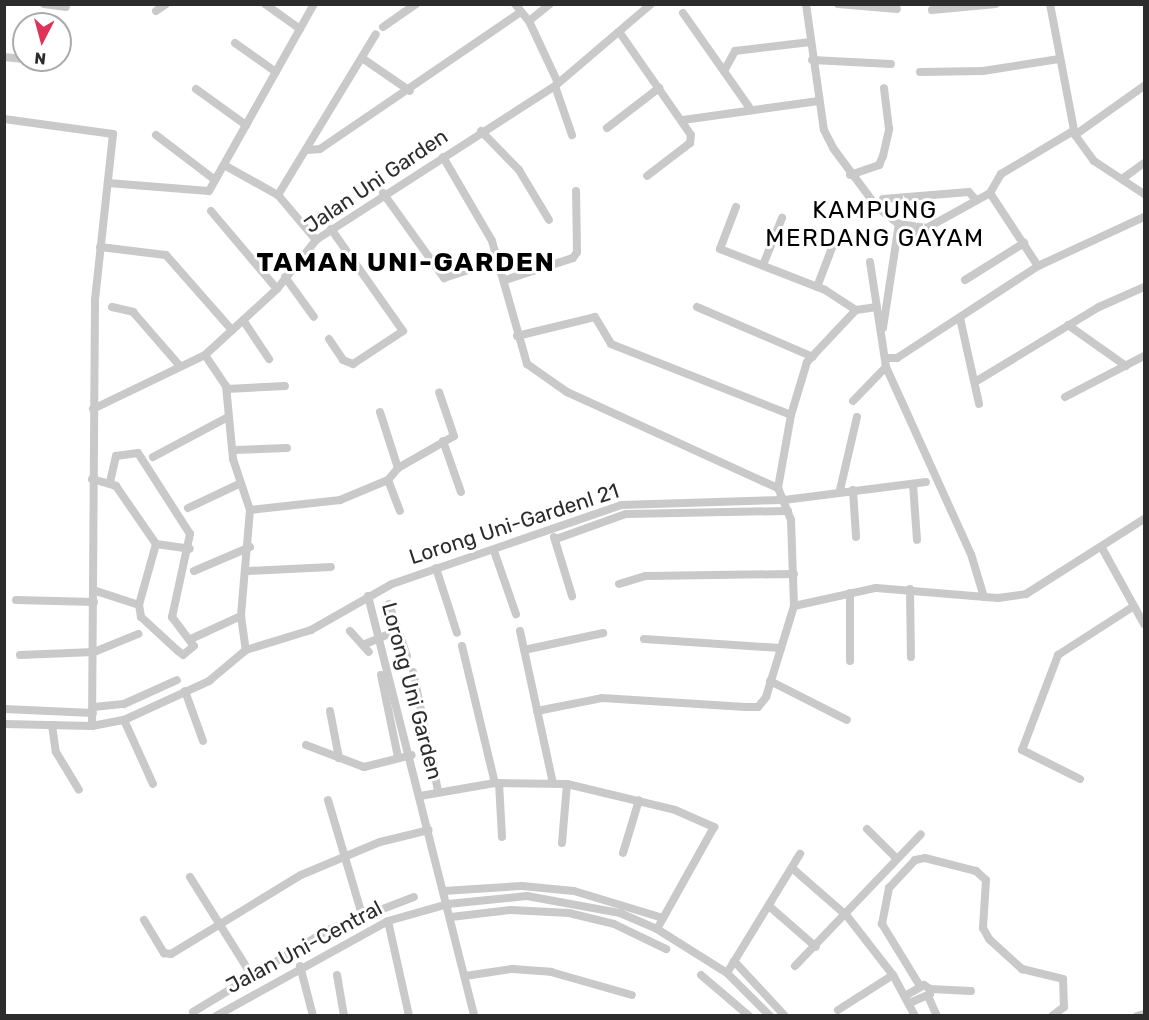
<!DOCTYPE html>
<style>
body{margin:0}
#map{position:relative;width:1149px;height:1020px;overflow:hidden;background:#fff;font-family:Rubik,sans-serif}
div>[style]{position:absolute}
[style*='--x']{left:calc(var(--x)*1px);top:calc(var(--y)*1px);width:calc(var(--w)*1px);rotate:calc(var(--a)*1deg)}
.minor>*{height:8px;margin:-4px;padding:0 4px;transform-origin:4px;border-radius:4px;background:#c9c9c9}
span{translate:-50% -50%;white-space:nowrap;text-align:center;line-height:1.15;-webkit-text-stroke:6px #fff;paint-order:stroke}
.street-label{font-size:21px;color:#2c2c2c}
.quarter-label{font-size:24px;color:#000;letter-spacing:1.5px}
.district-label{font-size:27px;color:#000;font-weight:700;letter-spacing:1.5px}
.frame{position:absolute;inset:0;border:6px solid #2c2c2c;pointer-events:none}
.north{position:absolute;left:12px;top:12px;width:60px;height:60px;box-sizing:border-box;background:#fff;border:2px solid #ababab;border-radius:50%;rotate:186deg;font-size:16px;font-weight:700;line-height:24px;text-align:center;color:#2c2c2c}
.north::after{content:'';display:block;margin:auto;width:21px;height:27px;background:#df3259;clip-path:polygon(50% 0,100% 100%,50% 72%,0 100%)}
</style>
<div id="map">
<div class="minor">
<i style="--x:44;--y:4;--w:22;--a:8"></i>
<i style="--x:265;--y:4;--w:43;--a:35.5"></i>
<i style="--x:515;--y:4;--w:22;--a:51"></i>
<i style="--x:529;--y:21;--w:68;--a:64.9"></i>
<i style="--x:806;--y:4;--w:127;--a:81.9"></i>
<i style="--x:824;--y:130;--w:20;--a:63"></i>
<i style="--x:833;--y:148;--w:74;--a:53.3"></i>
<i style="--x:877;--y:207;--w:28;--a:38"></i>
<i style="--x:899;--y:224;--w:28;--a:8"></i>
<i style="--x:838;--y:4;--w:59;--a:4.8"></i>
<i style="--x:1050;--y:4;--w:133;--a:79.2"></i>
<i style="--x:1075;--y:135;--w:32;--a:54"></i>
<i style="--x:1094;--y:161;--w:60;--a:33.4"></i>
<i style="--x:932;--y:10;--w:64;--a:-5.4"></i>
<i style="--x:156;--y:11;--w:12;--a:-35"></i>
<i style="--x:683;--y:13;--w:115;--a:54.9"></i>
<i style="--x:529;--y:21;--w:27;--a:-39"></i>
<i style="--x:383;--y:27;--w:40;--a:-34.9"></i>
<i style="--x:620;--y:33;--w:124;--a:55.2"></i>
<i style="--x:691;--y:135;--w:8;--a:97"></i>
<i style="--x:690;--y:143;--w:54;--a:142.5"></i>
<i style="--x:235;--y:43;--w:50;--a:35.3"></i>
<i style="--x:4;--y:57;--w:20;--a:6"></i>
<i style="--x:362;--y:58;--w:58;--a:34.5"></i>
<i style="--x:33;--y:60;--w:6;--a:9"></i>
<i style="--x:812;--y:60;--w:79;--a:2.9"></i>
<i style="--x:724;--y:71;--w:23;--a:-61"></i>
<i style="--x:735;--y:51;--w:76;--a:-6.8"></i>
<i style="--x:920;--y:72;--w:63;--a:-0.9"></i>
<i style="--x:983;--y:71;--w:77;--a:-9"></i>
<i style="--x:555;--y:86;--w:52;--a:70.9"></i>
<i style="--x:196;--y:89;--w:62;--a:35.8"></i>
<i style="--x:4;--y:119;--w:110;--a:7.8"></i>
<i style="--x:113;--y:134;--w:167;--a:96.2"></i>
<i style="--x:95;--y:300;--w:426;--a:90.4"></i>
<i style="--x:683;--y:120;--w:137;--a:-8"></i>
<i style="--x:607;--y:128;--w:66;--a:-37.6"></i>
<i style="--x:481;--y:131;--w:54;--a:45.7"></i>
<i style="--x:519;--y:170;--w:58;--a:59"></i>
<i style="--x:156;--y:135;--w:74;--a:37.3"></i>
<i style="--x:1075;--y:135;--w:85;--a:-35.4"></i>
<i style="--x:308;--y:150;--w:12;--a:-5"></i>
<i style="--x:320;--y:149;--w:243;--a:-34.3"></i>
<i style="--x:443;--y:157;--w:97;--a:59.7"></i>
<i style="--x:492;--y:241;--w:128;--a:74.1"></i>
<i style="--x:527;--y:364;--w:49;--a:35"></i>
<i style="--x:567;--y:392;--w:232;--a:24.5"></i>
<i style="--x:224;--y:165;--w:62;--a:29.1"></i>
<i style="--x:278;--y:195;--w:59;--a:49.8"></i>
<i style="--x:850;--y:175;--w:31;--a:-19"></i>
<i style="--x:879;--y:165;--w:10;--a:-66"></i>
<i style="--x:883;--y:156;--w:28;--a:-77"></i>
<i style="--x:889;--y:129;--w:41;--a:-97"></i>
<i style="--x:1122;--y:179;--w:27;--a:-36"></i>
<i style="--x:108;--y:183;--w:101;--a:4.5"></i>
<i style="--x:209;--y:191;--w:214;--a:-60.7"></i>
<i style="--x:383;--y:193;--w:105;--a:54.3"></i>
<i style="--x:444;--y:278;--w:25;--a:-18"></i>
<i style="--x:990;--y:193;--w:22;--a:-60"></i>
<i style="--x:1001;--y:174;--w:84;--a:-30.8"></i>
<i style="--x:990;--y:193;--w:87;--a:56.7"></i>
<i style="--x:278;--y:195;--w:188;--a:-58.7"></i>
<i style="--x:883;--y:199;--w:86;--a:-4.7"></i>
<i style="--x:969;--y:192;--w:9;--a:49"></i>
<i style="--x:736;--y:207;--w:45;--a:110.9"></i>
<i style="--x:720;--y:249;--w:113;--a:21.3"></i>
<i style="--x:825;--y:290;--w:37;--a:33"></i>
<i style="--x:856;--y:310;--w:21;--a:-8"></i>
<i style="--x:211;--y:211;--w:102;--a:49.8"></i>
<i style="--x:914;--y:235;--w:87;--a:-28.9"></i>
<i style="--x:100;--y:247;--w:66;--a:6.9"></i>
<i style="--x:166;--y:255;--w:100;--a:48.7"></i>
<i style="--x:870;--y:262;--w:106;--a:81.3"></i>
<i style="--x:886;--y:367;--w:205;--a:65.6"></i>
<i style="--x:971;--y:554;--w:45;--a:73.2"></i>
<i style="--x:763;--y:265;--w:51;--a:-68"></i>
<i style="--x:285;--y:277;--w:49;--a:54.1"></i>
<i style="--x:505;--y:280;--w:71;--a:-17.9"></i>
<i style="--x:573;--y:258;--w:7;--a:-56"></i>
<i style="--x:577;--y:252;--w:61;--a:-90.9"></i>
<i style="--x:965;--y:280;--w:70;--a:-32.1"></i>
<i style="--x:817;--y:287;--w:45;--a:-69.1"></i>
<i style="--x:112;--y:307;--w:22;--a:13"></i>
<i style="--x:133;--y:312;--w:72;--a:49"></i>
<i style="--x:697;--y:307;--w:126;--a:23.3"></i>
<i style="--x:960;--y:318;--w:88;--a:77.5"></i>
<i style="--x:243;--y:320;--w:47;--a:56.3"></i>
<i style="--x:1068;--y:325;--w:71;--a:35.3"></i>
<i style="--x:883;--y:328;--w:105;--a:-81.3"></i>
<i style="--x:517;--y:336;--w:80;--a:-13.7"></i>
<i style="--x:595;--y:317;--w:31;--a:59"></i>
<i style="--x:611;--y:344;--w:193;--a:21.5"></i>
<i style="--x:329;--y:339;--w:25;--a:56"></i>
<i style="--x:343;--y:360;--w:11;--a:22"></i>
<i style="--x:353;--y:364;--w:60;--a:-33.4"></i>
<i style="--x:403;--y:331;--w:125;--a:-125.2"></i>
<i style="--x:205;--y:355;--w:37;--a:56"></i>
<i style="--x:226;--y:386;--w:73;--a:84.5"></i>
<i style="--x:233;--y:459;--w:54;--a:71.6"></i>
<i style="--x:250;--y:510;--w:106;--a:94.9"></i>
<i style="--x:241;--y:616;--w:34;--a:82"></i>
<i style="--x:885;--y:358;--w:12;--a:0"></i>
<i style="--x:897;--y:358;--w:168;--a:-33.1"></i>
<i style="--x:1038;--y:266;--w:117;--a:-24.8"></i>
<i style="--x:975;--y:382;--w:145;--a:-31.2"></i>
<i style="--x:1099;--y:307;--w:49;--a:-24"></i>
<i style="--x:227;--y:389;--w:58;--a:-3"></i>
<i style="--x:1065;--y:397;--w:89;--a:-27.4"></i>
<i style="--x:853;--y:401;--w:47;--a:-45.9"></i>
<i style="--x:93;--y:409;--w:124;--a:-25.7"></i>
<i style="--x:205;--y:355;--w:98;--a:-42.5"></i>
<i style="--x:277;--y:289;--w:63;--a:-51.5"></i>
<i style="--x:316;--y:240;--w:284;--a:-32.8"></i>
<i style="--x:555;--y:86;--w:126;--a:-40.5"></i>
<i style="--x:380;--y:412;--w:59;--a:72.2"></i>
<i style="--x:443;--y:441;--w:54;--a:70.6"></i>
<i style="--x:233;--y:450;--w:54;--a:-2.1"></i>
<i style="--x:153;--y:457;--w:83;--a:-28.1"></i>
<i style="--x:92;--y:479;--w:25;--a:16"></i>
<i style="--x:116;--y:486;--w:70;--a:55.4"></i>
<i style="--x:156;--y:544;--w:63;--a:105.6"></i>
<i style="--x:139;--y:605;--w:48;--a:-161.9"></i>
<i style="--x:388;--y:480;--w:33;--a:69"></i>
<i style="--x:110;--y:482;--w:27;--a:-77"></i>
<i style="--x:116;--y:456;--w:22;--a:-8"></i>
<i style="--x:138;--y:453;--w:96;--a:57.3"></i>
<i style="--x:190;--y:534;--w:85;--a:102.2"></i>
<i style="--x:172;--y:617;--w:36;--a:53"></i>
<i style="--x:194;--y:646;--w:14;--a:141"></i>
<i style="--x:183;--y:655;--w:6;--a:-141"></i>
<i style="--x:178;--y:651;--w:50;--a:-137.4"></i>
<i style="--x:141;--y:617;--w:12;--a:-99"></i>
<i style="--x:913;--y:484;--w:56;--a:85.9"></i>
<i style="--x:840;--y:490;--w:75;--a:-76.9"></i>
<i style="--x:853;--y:490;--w:47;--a:86.3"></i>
<i style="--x:188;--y:508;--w:56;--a:-25.2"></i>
<i style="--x:250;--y:510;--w:91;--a:-6.3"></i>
<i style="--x:340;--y:500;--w:52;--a:-22.6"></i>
<i style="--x:388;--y:480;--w:16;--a:-50"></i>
<i style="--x:398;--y:468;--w:64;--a:-29.7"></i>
<i style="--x:454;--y:436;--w:46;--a:-108.8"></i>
<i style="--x:554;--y:537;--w:62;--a:73"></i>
<i style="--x:556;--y:539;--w:74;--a:-19.7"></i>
<i style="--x:626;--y:514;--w:162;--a:-1.1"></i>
<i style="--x:156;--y:544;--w:34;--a:8"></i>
<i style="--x:1102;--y:548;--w:87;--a:61.1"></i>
<i style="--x:494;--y:551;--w:67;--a:70.8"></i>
<i style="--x:436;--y:568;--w:68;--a:72.1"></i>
<i style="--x:194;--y:571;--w:61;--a:-23.2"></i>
<i style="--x:248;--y:571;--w:83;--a:-2.8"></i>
<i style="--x:619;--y:584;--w:28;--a:-17"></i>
<i style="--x:646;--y:576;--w:148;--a:-0.8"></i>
<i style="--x:910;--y:589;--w:68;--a:89.2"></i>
<i style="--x:368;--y:596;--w:433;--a:75.8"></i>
<i style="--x:16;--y:600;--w:78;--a:1.5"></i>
<i style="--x:389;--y:604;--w:55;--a:70.9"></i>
<i style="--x:794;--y:606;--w:84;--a:-12.4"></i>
<i style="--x:876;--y:588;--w:122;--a:4.7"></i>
<i style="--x:998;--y:598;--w:28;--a:-8"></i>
<i style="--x:1026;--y:594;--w:140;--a:-32.4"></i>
<i style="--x:350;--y:631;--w:28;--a:48"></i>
<i style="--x:520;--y:631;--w:156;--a:77.8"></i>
<i style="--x:193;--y:638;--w:53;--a:-24.6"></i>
<i style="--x:644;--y:639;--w:137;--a:3.8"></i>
<i style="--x:363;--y:645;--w:38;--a:-23"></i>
<i style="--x:462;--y:646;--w:141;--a:76.5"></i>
<i style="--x:524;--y:650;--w:81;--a:-12.1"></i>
<i style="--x:20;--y:655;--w:74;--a:-2.3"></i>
<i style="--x:94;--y:652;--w:48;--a:-22.2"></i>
<i style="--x:850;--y:661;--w:68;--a:-90"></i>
<i style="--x:413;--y:672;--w:122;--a:78.1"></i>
<i style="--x:381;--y:675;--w:84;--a:78.3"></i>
<i style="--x:770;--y:681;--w:86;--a:26.9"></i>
<i style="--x:185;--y:691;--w:53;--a:70.2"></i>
<i style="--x:94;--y:707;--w:30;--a:-6"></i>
<i style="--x:124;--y:704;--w:58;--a:-24.4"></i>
<i style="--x:4;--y:709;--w:89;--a:2.6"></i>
<i style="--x:330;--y:711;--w:48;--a:79.2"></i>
<i style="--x:537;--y:711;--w:66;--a:-11.3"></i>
<i style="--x:602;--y:698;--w:144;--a:3.6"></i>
<i style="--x:746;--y:707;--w:12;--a:0"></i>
<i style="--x:758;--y:707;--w:13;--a:-51"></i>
<i style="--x:766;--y:697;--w:95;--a:-72.9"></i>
<i style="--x:794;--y:606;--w:86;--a:-92"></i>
<i style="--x:791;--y:520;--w:35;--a:-112"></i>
<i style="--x:778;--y:488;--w:74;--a:-79.9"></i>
<i style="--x:791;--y:415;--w:55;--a:-73.2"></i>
<i style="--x:807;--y:362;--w:71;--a:-46.7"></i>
<i style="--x:124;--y:720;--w:70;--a:65.6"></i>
<i style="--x:4;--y:724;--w:88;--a:1.3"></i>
<i style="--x:92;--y:726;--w:33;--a:-11"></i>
<i style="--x:124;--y:720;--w:94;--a:-24.6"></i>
<i style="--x:209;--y:681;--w:48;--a:-40"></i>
<i style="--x:246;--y:650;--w:68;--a:-17.1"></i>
<i style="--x:311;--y:630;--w:93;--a:-29.6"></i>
<i style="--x:392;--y:584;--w:242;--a:-19"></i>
<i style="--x:621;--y:505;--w:163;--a:-1.8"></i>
<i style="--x:784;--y:500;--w:143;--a:-7.2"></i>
<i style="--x:52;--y:725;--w:27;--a:82"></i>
<i style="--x:56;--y:752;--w:44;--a:58.8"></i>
<i style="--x:306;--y:745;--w:62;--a:20.8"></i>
<i style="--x:364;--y:767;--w:49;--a:-14"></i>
<i style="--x:1080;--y:779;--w:65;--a:-153.4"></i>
<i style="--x:1022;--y:750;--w:102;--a:-69.2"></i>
<i style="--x:1058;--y:655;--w:90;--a:-32.8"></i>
<i style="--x:499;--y:783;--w:54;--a:86.8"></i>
<i style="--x:420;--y:796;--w:76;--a:-9.8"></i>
<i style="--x:495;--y:783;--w:72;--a:0.8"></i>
<i style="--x:567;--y:784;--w:111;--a:13.5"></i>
<i style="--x:675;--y:810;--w:43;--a:23.6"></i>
<i style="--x:714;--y:827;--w:117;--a:119.2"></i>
<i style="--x:328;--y:800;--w:120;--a:73.5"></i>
<i style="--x:867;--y:829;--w:42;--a:45"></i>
<i style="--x:562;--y:843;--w:59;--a:-85.2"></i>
<i style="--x:623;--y:853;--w:55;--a:-73.2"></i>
<i style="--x:792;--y:868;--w:73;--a:41.1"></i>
<i style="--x:847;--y:916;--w:75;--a:52.1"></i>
<i style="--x:893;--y:975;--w:47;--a:61.8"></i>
<i style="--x:190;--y:877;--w:117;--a:57.9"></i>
<i style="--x:444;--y:891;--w:78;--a:-3.7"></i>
<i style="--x:522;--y:886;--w:52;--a:5.5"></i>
<i style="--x:574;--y:891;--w:93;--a:16.9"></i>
<i style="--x:769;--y:906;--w:62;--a:41.1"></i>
<i style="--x:451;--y:917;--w:60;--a:-6.7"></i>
<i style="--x:511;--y:910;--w:58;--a:3"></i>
<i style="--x:569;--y:913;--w:46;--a:13.7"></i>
<i style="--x:614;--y:924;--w:58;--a:25.7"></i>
<i style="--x:144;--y:920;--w:39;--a:59"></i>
<i style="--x:164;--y:953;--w:7;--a:8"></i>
<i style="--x:171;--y:954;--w:152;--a:-31.3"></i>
<i style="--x:301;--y:875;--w:86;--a:-22.7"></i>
<i style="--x:380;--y:842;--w:50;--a:-13.8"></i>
<i style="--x:388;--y:921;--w:97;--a:77.5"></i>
<i style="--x:734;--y:961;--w:75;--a:47.2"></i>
<i style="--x:300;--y:966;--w:52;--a:75.4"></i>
<i style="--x:795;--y:966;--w:182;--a:-46.3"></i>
<i style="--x:727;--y:973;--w:140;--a:-58.5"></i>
<i style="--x:337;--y:975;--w:42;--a:80.3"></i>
<i style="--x:701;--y:975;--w:63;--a:40.5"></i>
<i style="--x:465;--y:976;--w:48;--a:-8.5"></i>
<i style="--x:512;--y:969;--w:39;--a:4"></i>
<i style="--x:551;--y:972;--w:84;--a:15.9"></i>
<i style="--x:920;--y:986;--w:73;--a:-121.5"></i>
<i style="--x:882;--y:924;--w:37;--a:-79"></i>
<i style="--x:889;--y:888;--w:38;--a:-47"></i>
<i style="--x:915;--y:860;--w:10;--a:-11"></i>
<i style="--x:925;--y:858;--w:53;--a:14.3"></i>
<i style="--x:976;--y:871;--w:13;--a:42"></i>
<i style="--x:986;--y:880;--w:48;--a:93.6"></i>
<i style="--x:983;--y:928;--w:13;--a:61"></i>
<i style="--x:989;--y:939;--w:45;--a:42.3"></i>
<i style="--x:1022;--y:969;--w:42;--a:13.7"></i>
<i style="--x:1063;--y:979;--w:28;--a:88"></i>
<i style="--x:1064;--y:1007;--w:15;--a:143"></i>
<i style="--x:930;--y:989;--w:41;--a:2.8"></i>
<i style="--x:905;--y:996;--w:22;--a:-30"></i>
<i style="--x:924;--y:985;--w:7;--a:34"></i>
<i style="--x:930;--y:989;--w:5;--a:90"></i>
<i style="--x:930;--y:994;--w:22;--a:156"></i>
<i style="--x:928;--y:996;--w:22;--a:66"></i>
<i style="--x:838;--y:1010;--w:65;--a:-32.5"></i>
<i style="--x:193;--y:1012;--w:158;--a:-31.3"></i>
<i style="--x:328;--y:930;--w:92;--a:-21"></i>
<i style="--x:216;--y:1016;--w:196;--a:-28.9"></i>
<i style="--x:388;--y:921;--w:62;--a:-15.8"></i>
<i style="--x:448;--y:904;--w:79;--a:-5.8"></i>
<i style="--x:527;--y:896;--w:95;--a:10.4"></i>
<i style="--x:620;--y:913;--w:40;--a:23.4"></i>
<i style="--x:657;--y:929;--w:83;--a:32.2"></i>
<i style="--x:727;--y:973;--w:61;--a:45"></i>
<i style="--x:1137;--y:1016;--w:7;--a:-16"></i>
</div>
<div class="street-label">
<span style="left:376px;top:181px;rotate:-34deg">Jalan Uni Garden</span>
<span style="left:514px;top:524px;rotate:-18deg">Lorong Uni-Gardenl 21</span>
<span style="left:412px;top:691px;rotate:75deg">Lorong Uni Garden</span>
<span style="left:304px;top:947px;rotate:-28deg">Jalan Uni-Central</span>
</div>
<div class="quarter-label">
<span style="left:875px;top:225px">KAMPUNG<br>MERDANG GAYAM</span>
</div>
<div class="district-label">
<span style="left:406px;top:263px">TAMAN UNI-GARDEN</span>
</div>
<div class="frame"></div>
<div class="north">N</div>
</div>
